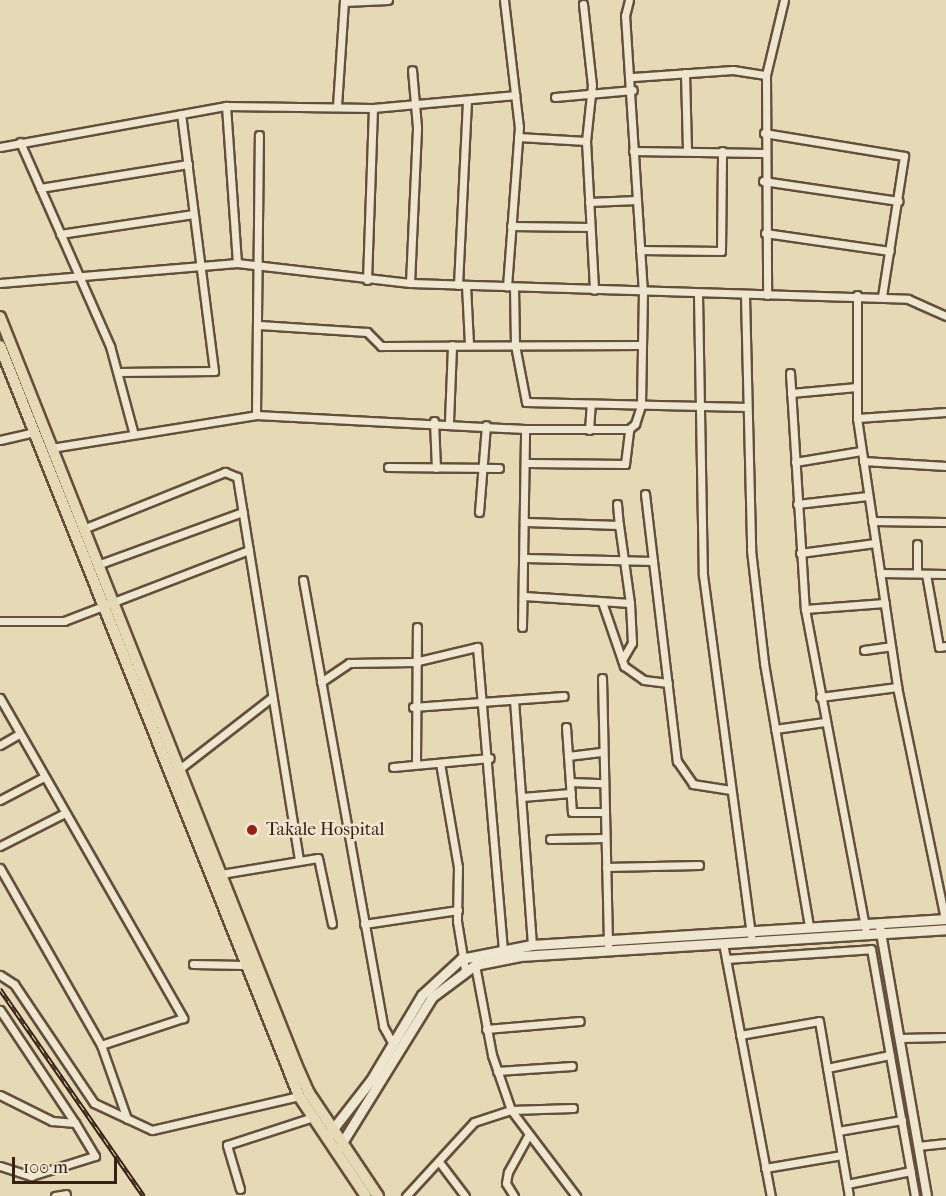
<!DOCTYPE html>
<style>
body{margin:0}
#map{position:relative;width:946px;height:1196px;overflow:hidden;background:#e6d9b6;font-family:"IM FELL French Canon",serif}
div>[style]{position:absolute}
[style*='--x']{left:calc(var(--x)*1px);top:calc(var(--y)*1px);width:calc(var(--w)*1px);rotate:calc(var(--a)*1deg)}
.roads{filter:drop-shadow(2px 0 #644f3c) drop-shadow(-2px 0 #644f3c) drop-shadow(0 2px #644f3c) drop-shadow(0 -2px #644f3c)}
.minor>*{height:7px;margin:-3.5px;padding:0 3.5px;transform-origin:3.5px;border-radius:3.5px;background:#efe6d0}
.tertiary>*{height:8px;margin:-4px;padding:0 4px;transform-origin:4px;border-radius:4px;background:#efe6d0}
.secondary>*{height:9px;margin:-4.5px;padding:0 4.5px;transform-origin:4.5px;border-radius:4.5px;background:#efe6d0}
.primary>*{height:10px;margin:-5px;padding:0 5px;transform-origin:5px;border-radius:5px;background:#e6d9b6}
.rail>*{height:4.5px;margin-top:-2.25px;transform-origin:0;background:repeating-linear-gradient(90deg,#efe6d0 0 7px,#382114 0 14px);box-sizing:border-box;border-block:2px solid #382114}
.dots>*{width:16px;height:16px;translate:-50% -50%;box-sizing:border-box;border:3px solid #efe6d0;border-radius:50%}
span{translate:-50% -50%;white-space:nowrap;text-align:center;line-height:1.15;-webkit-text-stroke:5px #efe6d0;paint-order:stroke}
.poi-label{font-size:18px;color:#382114}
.left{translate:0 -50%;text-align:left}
.scale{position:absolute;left:12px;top:1157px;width:105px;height:27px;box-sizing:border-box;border:3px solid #382114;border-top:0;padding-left:8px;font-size:18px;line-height:21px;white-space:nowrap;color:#382114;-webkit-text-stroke:4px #efe6d0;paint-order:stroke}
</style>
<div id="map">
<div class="roads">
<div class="minor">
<i style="--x:504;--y:0;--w:128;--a:83.3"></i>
<i style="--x:519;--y:127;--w:160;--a:94.3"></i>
<i style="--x:344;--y:2;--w:44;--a:-2.6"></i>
<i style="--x:583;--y:4;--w:81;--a:83.7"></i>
<i style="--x:592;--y:85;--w:56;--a:96.1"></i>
<i style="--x:586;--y:141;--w:149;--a:86.9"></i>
<i style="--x:685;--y:73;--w:78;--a:88.5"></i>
<i style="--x:766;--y:75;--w:77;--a:-76.5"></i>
<i style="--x:633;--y:77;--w:100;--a:-4"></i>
<i style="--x:733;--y:70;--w:33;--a:9"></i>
<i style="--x:766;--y:75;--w:220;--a:89.7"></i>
<i style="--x:555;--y:97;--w:78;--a:-5.1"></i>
<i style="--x:226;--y:106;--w:157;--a:86"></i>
<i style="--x:337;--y:106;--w:106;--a:-86.2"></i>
<i style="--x:764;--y:133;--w:142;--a:9.3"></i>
<i style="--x:904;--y:156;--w:143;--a:98.9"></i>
<i style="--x:518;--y:137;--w:68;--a:3.4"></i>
<i style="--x:20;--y:142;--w:223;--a:66.2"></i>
<i style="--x:110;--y:346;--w:88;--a:74.9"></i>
<i style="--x:0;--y:147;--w:230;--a:-10.3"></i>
<i style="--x:226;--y:106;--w:147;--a:0.8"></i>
<i style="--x:373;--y:108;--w:143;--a:-5.2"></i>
<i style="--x:633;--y:151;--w:130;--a:0.9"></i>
<i style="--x:763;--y:181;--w:137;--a:8.4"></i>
<i style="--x:40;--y:188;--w:150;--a:-9.2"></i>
<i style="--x:589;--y:202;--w:48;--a:-2.4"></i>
<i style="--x:511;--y:226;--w:79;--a:0.7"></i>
<i style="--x:765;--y:233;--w:126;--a:8.2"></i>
<i style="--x:60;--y:234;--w:135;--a:-8.5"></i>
<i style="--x:640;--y:250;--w:81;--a:0.7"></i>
<i style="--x:721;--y:251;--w:100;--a:-89.4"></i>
<i style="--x:367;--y:280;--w:172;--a:-88"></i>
<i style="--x:0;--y:283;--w:238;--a:-4.8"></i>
<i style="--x:237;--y:263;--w:174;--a:6.6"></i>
<i style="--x:410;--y:283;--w:498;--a:1.8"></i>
<i style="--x:908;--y:299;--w:42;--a:24.1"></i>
<i style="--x:410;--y:283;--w:156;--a:-87.4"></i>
<i style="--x:417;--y:127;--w:57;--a:-95"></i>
<i style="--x:458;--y:285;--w:183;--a:-87.2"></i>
<i style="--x:466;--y:285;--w:60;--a:87.1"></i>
<i style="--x:514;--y:287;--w:58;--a:89"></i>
<i style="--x:515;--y:345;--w:58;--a:79.1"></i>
<i style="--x:526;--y:402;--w:221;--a:1.3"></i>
<i style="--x:698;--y:295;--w:280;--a:89"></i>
<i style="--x:703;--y:575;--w:369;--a:82.4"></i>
<i style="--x:857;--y:295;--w:123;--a:90"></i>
<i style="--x:857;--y:418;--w:272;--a:81.5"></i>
<i style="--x:897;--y:687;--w:237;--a:78.3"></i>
<i style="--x:745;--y:296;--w:254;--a:88.6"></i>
<i style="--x:751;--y:550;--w:114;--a:83.4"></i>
<i style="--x:764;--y:663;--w:267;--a:80.3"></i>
<i style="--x:259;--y:325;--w:108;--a:3.7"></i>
<i style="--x:367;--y:332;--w:20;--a:45"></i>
<i style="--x:381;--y:346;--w:261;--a:-0.2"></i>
<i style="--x:118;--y:372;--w:96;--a:-0.6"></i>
<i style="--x:214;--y:371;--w:259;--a:-97.3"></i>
<i style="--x:790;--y:373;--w:236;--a:86.4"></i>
<i style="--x:805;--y:609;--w:325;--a:79.3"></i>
<i style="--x:791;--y:393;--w:66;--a:-5.2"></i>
<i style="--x:256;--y:415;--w:280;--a:-89.4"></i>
<i style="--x:857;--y:418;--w:89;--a:-3.9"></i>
<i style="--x:434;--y:421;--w:47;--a:87.6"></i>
<i style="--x:449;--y:421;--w:76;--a:-87.7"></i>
<i style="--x:589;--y:430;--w:26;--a:-86"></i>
<i style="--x:0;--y:440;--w:35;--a:-13"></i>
<i style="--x:51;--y:448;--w:208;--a:-9.1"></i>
<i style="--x:256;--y:415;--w:269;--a:3"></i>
<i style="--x:525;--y:429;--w:104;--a:0"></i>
<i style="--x:629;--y:429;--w:8;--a:-40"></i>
<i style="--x:635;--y:424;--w:20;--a:-72"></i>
<i style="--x:641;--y:405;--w:112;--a:-89"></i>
<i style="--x:643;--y:293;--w:278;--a:-93.7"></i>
<i style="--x:625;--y:16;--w:16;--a:-76"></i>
<i style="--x:863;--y:461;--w:83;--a:3.4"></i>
<i style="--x:795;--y:462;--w:67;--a:-9.5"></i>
<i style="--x:528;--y:463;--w:97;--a:0.6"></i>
<i style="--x:625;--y:464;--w:35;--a:-83"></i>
<i style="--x:388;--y:467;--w:111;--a:0.5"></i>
<i style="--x:645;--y:494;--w:269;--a:83.2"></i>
<i style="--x:677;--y:761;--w:28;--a:55"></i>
<i style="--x:693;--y:784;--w:38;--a:9"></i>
<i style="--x:617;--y:504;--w:21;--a:85"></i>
<i style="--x:797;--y:504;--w:71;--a:-6.4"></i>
<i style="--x:479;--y:512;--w:87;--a:-85.4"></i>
<i style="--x:872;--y:521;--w:74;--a:0.8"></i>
<i style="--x:83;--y:529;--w:153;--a:-21.9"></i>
<i style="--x:225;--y:472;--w:13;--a:23"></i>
<i style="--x:237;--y:477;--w:386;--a:80.8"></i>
<i style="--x:800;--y:553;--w:76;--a:-7.6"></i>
<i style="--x:525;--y:558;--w:128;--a:1.3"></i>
<i style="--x:97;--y:565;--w:155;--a:-20"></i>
<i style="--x:880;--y:573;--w:66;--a:0.9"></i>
<i style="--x:917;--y:573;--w:29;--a:-90"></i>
<i style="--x:926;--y:574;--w:74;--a:79.9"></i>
<i style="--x:939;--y:647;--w:7;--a:-8"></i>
<i style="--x:303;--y:580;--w:453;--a:79.8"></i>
<i style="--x:383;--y:1026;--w:21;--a:61"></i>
<i style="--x:524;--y:596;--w:106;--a:3.8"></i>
<i style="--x:630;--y:603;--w:79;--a:-98"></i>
<i style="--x:619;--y:525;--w:93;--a:-178.2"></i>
<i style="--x:602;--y:602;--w:68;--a:71"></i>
<i style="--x:624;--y:666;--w:24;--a:35"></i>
<i style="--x:644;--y:680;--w:24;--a:7"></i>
<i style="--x:805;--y:609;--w:80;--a:-4.3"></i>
<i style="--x:0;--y:621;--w:64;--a:0"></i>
<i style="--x:64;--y:621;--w:198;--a:-21"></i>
<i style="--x:522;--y:627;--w:198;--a:-89.1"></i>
<i style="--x:864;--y:650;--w:27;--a:-8"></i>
<i style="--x:622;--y:660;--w:20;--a:-60"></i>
<i style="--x:632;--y:643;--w:40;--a:-92.9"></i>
<i style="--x:602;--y:678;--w:267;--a:88.7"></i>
<i style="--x:321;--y:682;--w:34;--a:-34"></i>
<i style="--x:349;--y:663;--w:65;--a:-0.9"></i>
<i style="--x:414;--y:662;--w:65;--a:-13.4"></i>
<i style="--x:477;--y:647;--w:303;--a:85.1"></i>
<i style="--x:820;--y:697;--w:78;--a:-7.4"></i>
<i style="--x:0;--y:698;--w:369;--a:60.2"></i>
<i style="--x:183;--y:1018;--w:86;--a:161.8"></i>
<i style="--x:101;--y:1045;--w:78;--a:70.6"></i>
<i style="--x:514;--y:700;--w:246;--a:85.8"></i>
<i style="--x:413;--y:707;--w:151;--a:-4.2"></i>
<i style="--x:566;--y:727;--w:85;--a:86"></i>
<i style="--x:572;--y:812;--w:33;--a:0"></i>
<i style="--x:775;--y:729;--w:50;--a:-8"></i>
<i style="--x:0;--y:745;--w:22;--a:-30"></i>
<i style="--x:568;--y:756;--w:35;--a:-7"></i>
<i style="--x:416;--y:763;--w:136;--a:-89.6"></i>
<i style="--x:440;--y:763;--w:106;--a:80.2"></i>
<i style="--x:458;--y:867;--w:54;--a:91.1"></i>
<i style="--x:457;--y:921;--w:50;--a:80.7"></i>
<i style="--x:393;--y:767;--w:97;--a:-5.3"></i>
<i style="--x:178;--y:770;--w:119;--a:-37.8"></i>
<i style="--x:570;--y:782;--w:34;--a:2"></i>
<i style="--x:522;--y:797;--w:49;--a:-4.7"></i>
<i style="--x:0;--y:800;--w:47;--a:-27.6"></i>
<i style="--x:550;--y:839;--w:55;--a:-1"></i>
<i style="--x:0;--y:846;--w:73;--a:-26.9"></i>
<i style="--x:606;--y:867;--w:93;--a:-1.2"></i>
<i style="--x:0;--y:868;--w:204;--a:60.3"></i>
<i style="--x:221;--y:874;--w:98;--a:-9.4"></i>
<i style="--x:318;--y:858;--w:67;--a:78"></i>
<i style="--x:364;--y:924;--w:95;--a:-8.5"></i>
<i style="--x:723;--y:943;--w:258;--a:79.3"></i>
<i style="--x:726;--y:959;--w:145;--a:-3.9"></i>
<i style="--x:871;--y:949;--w:251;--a:79.9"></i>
<i style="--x:193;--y:964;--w:51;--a:1.1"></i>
<i style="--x:475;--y:965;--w:92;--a:79.3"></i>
<i style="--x:492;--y:1055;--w:58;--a:70.9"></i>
<i style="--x:511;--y:1110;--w:108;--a:52.9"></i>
<i style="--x:0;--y:975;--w:17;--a:33"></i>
<i style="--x:14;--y:984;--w:143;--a:56.1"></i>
<i style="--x:94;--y:1103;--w:64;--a:25"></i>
<i style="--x:152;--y:1130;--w:151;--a:-13"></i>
<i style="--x:0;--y:1010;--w:136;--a:56.4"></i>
<i style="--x:75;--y:1123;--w:23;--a:-175"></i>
<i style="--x:52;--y:1121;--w:58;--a:-153.4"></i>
<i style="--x:486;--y:1029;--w:94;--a:-4.9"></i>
<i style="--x:740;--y:1035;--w:80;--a:-10"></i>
<i style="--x:819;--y:1021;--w:178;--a:80.3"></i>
<i style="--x:900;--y:1038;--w:46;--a:-1.2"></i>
<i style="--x:827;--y:1068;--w:64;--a:-11.7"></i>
<i style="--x:497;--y:1071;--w:75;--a:-3.8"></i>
<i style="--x:838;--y:1131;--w:65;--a:-9.8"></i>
<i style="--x:918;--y:1146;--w:28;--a:-6"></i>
<i style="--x:440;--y:1163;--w:41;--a:52.9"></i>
<i style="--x:0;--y:1166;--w:33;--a:18"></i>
<i style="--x:31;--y:1176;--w:67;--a:-17.4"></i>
<i style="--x:95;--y:1156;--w:39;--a:-121"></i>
<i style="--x:765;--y:1168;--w:78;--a:-9.6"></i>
<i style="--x:847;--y:1184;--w:65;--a:-11.5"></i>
<i style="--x:240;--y:1189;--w:46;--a:-106.5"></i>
<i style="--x:227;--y:1145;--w:87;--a:-18"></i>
<i style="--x:55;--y:1196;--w:11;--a:-10"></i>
<i style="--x:406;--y:1196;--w:100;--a:-47.4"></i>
<i style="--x:474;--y:1122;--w:39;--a:-18"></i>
<i style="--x:511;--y:1110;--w:62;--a:-1.8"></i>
<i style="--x:514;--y:1196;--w:15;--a:-122"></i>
<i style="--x:506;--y:1183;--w:11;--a:-80"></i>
<i style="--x:508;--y:1172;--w:43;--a:-61.1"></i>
</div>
<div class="tertiary">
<i style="--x:880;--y:927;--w:273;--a:80.1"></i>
</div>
<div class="secondary">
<i style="--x:329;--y:1134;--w:68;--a:-52.1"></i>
<i style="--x:371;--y:1080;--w:99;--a:-59"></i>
<i style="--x:422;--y:995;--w:53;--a:-42.7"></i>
<i style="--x:461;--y:959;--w:72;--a:-11.2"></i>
<i style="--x:532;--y:945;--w:415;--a:-3.6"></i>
<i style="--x:340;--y:1146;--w:175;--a:-58.3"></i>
<i style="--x:432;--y:997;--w:54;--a:-36.7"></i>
<i style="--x:475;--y:965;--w:46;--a:-11.3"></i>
<i style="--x:520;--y:956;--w:427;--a:-3.6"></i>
</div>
<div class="primary">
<i style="--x:0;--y:317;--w:804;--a:68.38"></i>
<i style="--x:296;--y:1064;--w:32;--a:66"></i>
<i style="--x:309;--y:1093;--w:124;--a:56.2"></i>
<i style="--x:0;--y:346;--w:807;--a:68.26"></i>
<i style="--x:299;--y:1096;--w:120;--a:56.2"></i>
</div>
</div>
<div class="rail">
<i style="--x:0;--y:989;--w:252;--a:55.2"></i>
</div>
<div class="dots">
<i style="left:252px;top:830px;background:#8f2418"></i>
</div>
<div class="poi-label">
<span class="left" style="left:266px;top:830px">Takale Hospital</span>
</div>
<div class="scale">100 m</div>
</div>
